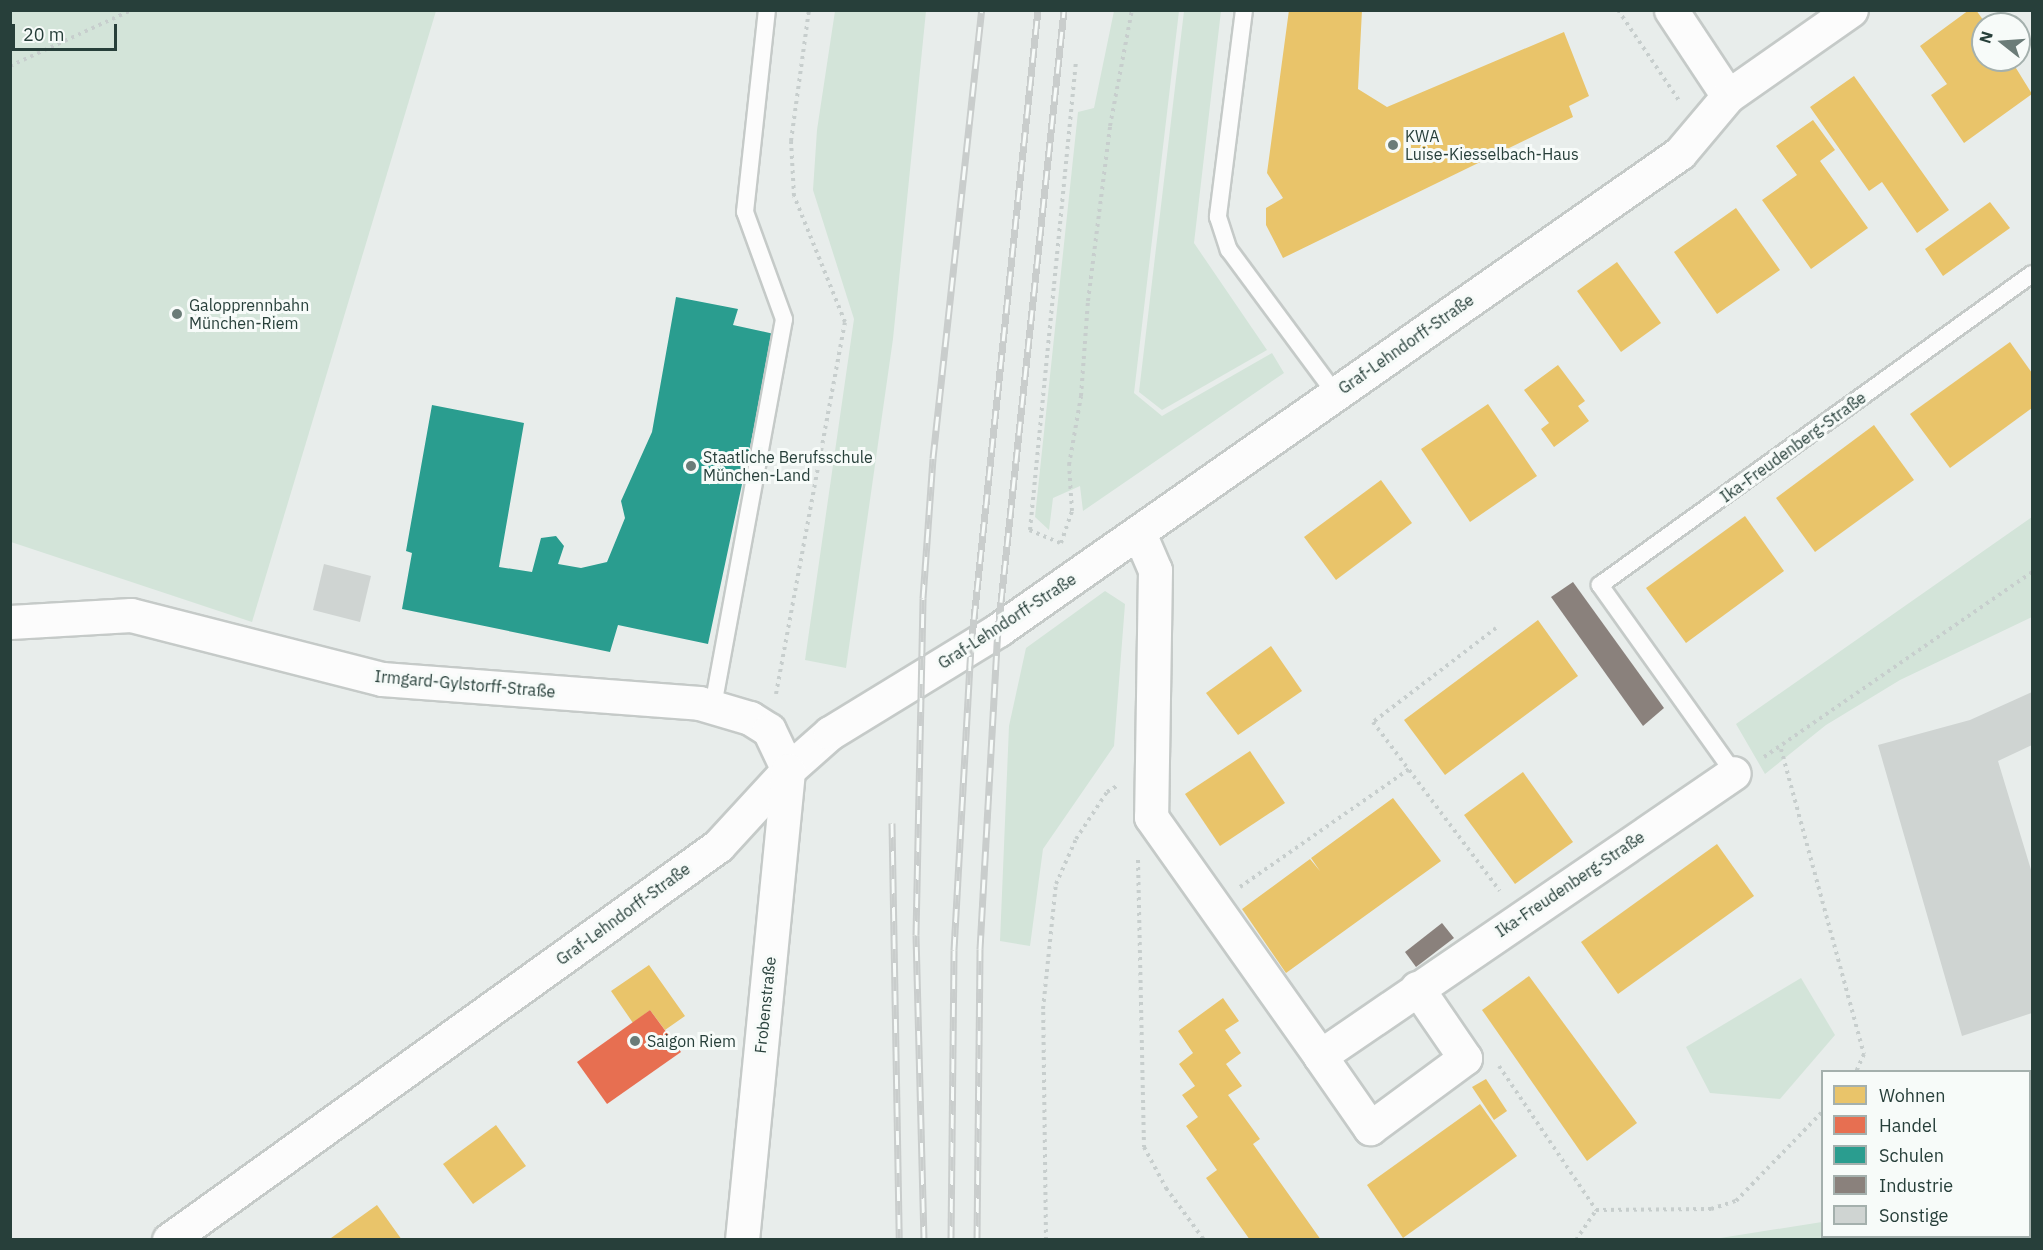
<!DOCTYPE html>
<meta charset="utf-8">
<style>
body{margin:0}
#map{position:relative;width:2043px;height:1250px;overflow:hidden;background:#e8edeb;font-family:"IBM Plex Sans",sans-serif}
div>[style]{position:absolute}
[style*='--x']{left:calc(var(--x)*1px);top:calc(var(--y)*1px);width:calc(var(--w)*1px);rotate:calc(var(--a)*1deg)}
.green>*{inset:0;background:#d3e4d9}
.homes>*{inset:0;background:#e9c46a}
.shops>*{inset:0;background:#e76f51}
.schools>*{inset:0;background:#2a9d8f}
.industry>*{inset:0;background:#8a817c}
.building>*{inset:0;background:#cfd4d2}
.path>*{height:4px;margin-top:-2px;transform-origin:0;background:repeating-linear-gradient(90deg,#c7cecd 0 3px,transparent 0 7.5px)}
.roads{filter:drop-shadow(2px 0 #c5cac8) drop-shadow(-2px 0 #c5cac8) drop-shadow(0 2px #c5cac8) drop-shadow(0 -2px #c5cac8)}
.lane>*{height:16px;margin:-8px;padding:0 8px;transform-origin:8px;border-radius:8px;background:#fcfcfc}
.street>*{height:33px;margin:-16.5px;padding:0 16.5px;transform-origin:16.5px;border-radius:16.5px;background:#fcfcfc}
.rail>*{height:7px;margin-top:-3.5px;transform-origin:0;background:repeating-linear-gradient(90deg,#f7fbf9 0 14px,#c9cdcc 0 28px);box-sizing:border-box;border-block:2px solid #c9cdcc}
.dots>*{width:16px;height:16px;translate:-50% -50%;box-sizing:border-box;border:3px solid #f7fbf9;border-radius:50%}
span{translate:-50% -50%;white-space:nowrap;text-align:center;line-height:1.15;-webkit-text-stroke:6px #f7fbf9;paint-order:stroke}
.poi-label{font-size:16px;color:#273f3a}
.left{translate:0 -50%;text-align:left}
.street-label{font-size:16px;color:#273f3a}
.frame{position:absolute;inset:0;border:12px solid #273f3a;pointer-events:none}
.legend{position:absolute;left:1821px;top:1070px;width:210px;height:168px;box-sizing:border-box;background:#f7fbf9;border:2px solid #a4b0ad;margin:0;padding:8px 10px;list-style:none;font-size:18px;color:#273f3a}
.legend li{display:flex;align-items:center;gap:12px;height:30px}
.legend b{width:30px;border:2px solid #a4b0ad}
.north{position:absolute;left:1971px;top:12px;width:60px;height:60px;box-sizing:border-box;background:#f7fbf9;border:2px solid #a4b0ad;border-radius:50%;rotate:287deg;font-size:16px;font-weight:700;line-height:24px;text-align:center;color:#273f3a}
.north::after{content:'';display:block;margin:auto;width:21px;height:27px;background:#6b7c78;clip-path:polygon(50% 0,100% 100%,50% 72%,0 100%)}
.scale{position:absolute;left:12px;top:24px;width:105px;height:27px;box-sizing:border-box;border:3px solid #273f3a;border-top:0;padding-left:8px;font-size:18px;line-height:21px;white-space:nowrap;color:#273f3a;-webkit-text-stroke:4px #f7fbf9;paint-order:stroke}
</style>
<div id="map">
<div class="green">
<i style="clip-path:polygon(10px 11px,436px 11px,252px 622px,11px 542px)"></i>
<i style="clip-path:polygon(835px 11px,926px 11px,893px 339px,846px 668px,805px 660px,854px 319px,813px 190px,817px 130px)"></i>
<i style="clip-path:polygon(1114px 11px,1179px 11px,1134px 393px,1162px 416px,1272px 353px,1284px 373px,1083px 511px,1080px 486px,1053px 498px,1049px 530px,1035px 517px,1078px 112px,1094px 108px)"></i>
<i style="clip-path:polygon(1184px 11px,1221px 11px,1194px 243px,1267px 350px,1162px 410px,1139px 392px)"></i>
<i style="clip-path:polygon(2032px 517px,2032px 617px,1900px 680px,1826px 725px,1765px 774px,1736px 724px)"></i>
<i style="clip-path:polygon(1105px 591px,1125px 604px,1114px 746px,1043px 849px,1030px 946px,1000px 941px,1009px 726px,1026px 648px)"></i>
<i style="clip-path:polygon(1801px 978px,1835px 1035px,1780px 1099px,1710px 1093px,1686px 1047px)"></i>
<i style="clip-path:polygon(1822px 1222px,1822px 1236px,1935px 1239px,1714px 1239px)"></i>
</div>
<div class="homes">
<i style="clip-path:polygon(1289px 10px,1362px 10px,1358px 89px,1387px 107px,1564px 32px,1589px 96px,1569px 106px,1573px 117px,1283px 258px,1266px 225px,1266px 208px,1283px 198px,1267px 173px)"></i>
<i style="clip-path:polygon(1969px 10px,1976px 10px,1986px 24px,1983px 60px,2011px 60px,2032px 94px,1964px 143px,1931px 95px,1947px 84px,1920px 46px)"></i>
<i style="clip-path:polygon(1854px 76px,1949px 210px,1917px 233px,1882px 182px,1869px 191px,1810px 107px)"></i>
<i style="clip-path:polygon(1813px 120px,1835px 150px,1820px 161px,1868px 228px,1811px 269px,1762px 200px,1797px 175px,1776px 146px)"></i>
<i style="clip-path:polygon(1990px 202px,2010px 228px,1943px 276px,1925px 249px)"></i>
<i style="clip-path:polygon(1736px 208px,1780px 270px,1717px 314px,1674px 252px)"></i>
<i style="clip-path:polygon(1617px 262px,1661px 323px,1621px 352px,1577px 291px)"></i>
<i style="clip-path:polygon(2010px 342px,2032px 373px,2032px 408px,1950px 468px,1910px 414px)"></i>
<i style="clip-path:polygon(1558px 365px,1585px 401px,1578px 406px,1589px 421px,1554px 447px,1541px 429px,1549px 423px,1524px 390px)"></i>
<i style="clip-path:polygon(1488px 404px,1537px 476px,1470px 522px,1421px 449px)"></i>
<i style="clip-path:polygon(1874px 425px,1914px 480px,1815px 552px,1776px 498px)"></i>
<i style="clip-path:polygon(1381px 480px,1412px 523px,1336px 580px,1304px 537px)"></i>
<i style="clip-path:polygon(1745px 516px,1784px 571px,1686px 643px,1646px 588px)"></i>
<i style="clip-path:polygon(1538px 620px,1578px 676px,1445px 775px,1404px 720px)"></i>
<i style="clip-path:polygon(1271px 646px,1302px 691px,1238px 735px,1206px 693px)"></i>
<i style="clip-path:polygon(1250px 751px,1285px 803px,1220px 846px,1185px 794px)"></i>
<i style="clip-path:polygon(1523px 772px,1573px 842px,1515px 884px,1464px 815px)"></i>
<i style="clip-path:polygon(1393px 798px,1441px 861px,1286px 973px,1242px 909px,1310px 859px,1320px 871px,1311px 858px)"></i>
<i style="clip-path:polygon(1717px 844px,1754px 896px,1618px 994px,1581px 942px)"></i>
<i style="clip-path:polygon(649px 965px,685px 1016px,665px 1030px,650px 1010px,633px 1023px,611px 991px)"></i>
<i style="clip-path:polygon(1529px 976px,1637px 1123px,1587px 1161px,1482px 1010px)"></i>
<i style="clip-path:polygon(1223px 998px,1239px 1021px,1225px 1030px,1241px 1053px,1226px 1064px,1242px 1086px,1228px 1095px,1260px 1139px,1253px 1144px,1321px 1240px,1250px 1240px,1206px 1178px,1217px 1170px,1186px 1126px,1198px 1117px,1182px 1095px,1195px 1086px,1179px 1064px,1193px 1053px,1178px 1031px)"></i>
<i style="clip-path:polygon(1486px 1079px,1507px 1111px,1494px 1120px,1472px 1087px)"></i>
<i style="clip-path:polygon(1480px 1104px,1517px 1156px,1403px 1238px,1367px 1185px)"></i>
<i style="clip-path:polygon(496px 1125px,526px 1166px,473px 1204px,443px 1164px)"></i>
<i style="clip-path:polygon(377px 1205px,402px 1240px,332px 1240px,331px 1238px)"></i>
</div>
<div class="shops">
<i style="clip-path:polygon(650px 1010px,681px 1052px,607px 1104px,577px 1062px)"></i>
</div>
<div class="schools">
<i style="clip-path:polygon(676px 297px,738px 309px,733px 325px,774px 334px,708px 644px,618px 625px,610px 652px,402px 609px,412px 553px,406px 551px,432px 405px,524px 423px,499px 567px,532px 572px,541px 538px,556px 536px,564px 546px,558px 564px,581px 568px,607px 562px,625px 518px,621px 501px,652px 432px)"></i>
</div>
<div class="industry">
<i style="clip-path:polygon(1573px 582px,1664px 708px,1643px 726px,1551px 597px)"></i>
<i style="clip-path:polygon(1442px 923px,1454px 938px,1416px 967px,1405px 952px)"></i>
</div>
<div class="building">
<i style="clip-path:polygon(324px 564px,371px 576px,360px 622px,313px 610px)"></i>
<i style="clip-path:polygon(2032px 692px,2032px 745px,1998px 761px,2032px 873px,2032px 1013px,1962px 1036px,1878px 745px,1970px 720px)"></i>
</div>
<div class="path">
<i style="--x:1618;--y:10;--w:111;--a:56"></i>
<i style="--x:10;--y:66;--w:134;--a:-24.7"></i>
<i style="--x:1060;--y:543;--w:33;--a:-157"></i>
<i style="--x:1030;--y:530;--w:470;--a:-84.4"></i>
<i style="--x:1061;--y:543;--w:34;--a:-71"></i>
<i style="--x:1072;--y:511;--w:46;--a:-93.7"></i>
<i style="--x:1069;--y:465;--w:70;--a:-80.1"></i>
<i style="--x:1081;--y:396;--w:95;--a:-85.8"></i>
<i style="--x:1088;--y:301;--w:176;--a:-82.8"></i>
<i style="--x:1110;--y:126;--w:118;--a:-79.3"></i>
<i style="--x:1496;--y:628;--w:155;--a:142.6"></i>
<i style="--x:1373;--y:722;--w:211;--a:53.1"></i>
<i style="--x:776;--y:694;--w:378;--a:-79.5"></i>
<i style="--x:845;--y:322;--w:136;--a:-112"></i>
<i style="--x:794;--y:196;--w:55;--a:-93.1"></i>
<i style="--x:791;--y:141;--w:132;--a:-82.2"></i>
<i style="--x:1781;--y:749;--w:316;--a:74.8"></i>
<i style="--x:1864;--y:1054;--w:20;--a:114"></i>
<i style="--x:1764;--y:757;--w:326;--a:-34.6"></i>
<i style="--x:1138;--y:860;--w:287;--a:88.8"></i>
<i style="--x:1144;--y:1147;--w:47;--a:61.8"></i>
<i style="--x:1166;--y:1188;--w:64;--a:53.8"></i>
<i style="--x:1240;--y:887;--w:206;--a:-34.9"></i>
<i style="--x:1499;--y:1066;--w:174;--a:56"></i>
<i style="--x:1046;--y:1240;--w:231;--a:-90.7"></i>
<i style="--x:1043;--y:1009;--w:126;--a:-84.1"></i>
<i style="--x:1056;--y:884;--w:49;--a:-66"></i>
<i style="--x:1076;--y:839;--w:56;--a:-56.6"></i>
<i style="--x:1107;--y:792;--w:12;--a:-31"></i>
<i style="--x:1576;--y:1240;--w:36;--a:-56"></i>
<i style="--x:1596;--y:1210;--w:115;--a:-0.5"></i>
<i style="--x:1711;--y:1209;--w:26;--a:-18"></i>
<i style="--x:1736;--y:1201;--w:124;--a:-46"></i>
</div>
<div class="roads">
<div class="lane">
<i style="--x:1244;--y:10;--w:209;--a:97.2"></i>
<i style="--x:1218;--y:217;--w:35;--a:72"></i>
<i style="--x:1229;--y:250;--w:178;--a:53.5"></i>
<i style="--x:713;--y:706;--w:393;--a:-79.6"></i>
<i style="--x:784;--y:319;--w:114;--a:-110"></i>
<i style="--x:745;--y:212;--w:203;--a:-83.8"></i>
<i style="--x:1734;--y:773;--w:231;--a:-125.5"></i>
<i style="--x:1600;--y:585;--w:532;--a:-35.75"></i>
</div>
<div class="street">
<i style="--x:1671;--y:10;--w:103;--a:56.5"></i>
<i style="--x:1139;--y:533;--w:40;--a:66.6"></i>
<i style="--x:1155;--y:570;--w:247;--a:90.9"></i>
<i style="--x:1151;--y:817;--w:293;--a:54.7"></i>
<i style="--x:1320;--y:1056;--w:501;--a:-34.36"></i>
<i style="--x:10;--y:622;--w:121;--a:-3.3"></i>
<i style="--x:131;--y:615;--w:259;--a:14.3"></i>
<i style="--x:382;--y:679;--w:318;--a:4.3"></i>
<i style="--x:699;--y:703;--w:53;--a:16.4"></i>
<i style="--x:750;--y:718;--w:22;--a:32"></i>
<i style="--x:769;--y:730;--w:44;--a:64.6"></i>
<i style="--x:1320;--y:1056;--w:88;--a:55.2"></i>
<i style="--x:1370;--y:1128;--w:118;--a:-36.4"></i>
<i style="--x:1465;--y:1058;--w:85;--a:-124.4"></i>
<i style="--x:169;--y:1240;--w:676;--a:-35.67"></i>
<i style="--x:718;--y:846;--w:103;--a:-47.4"></i>
<i style="--x:788;--y:770;--w:56;--a:-41.4"></i>
<i style="--x:830;--y:733;--w:197;--a:-31.5"></i>
<i style="--x:998;--y:630;--w:832;--a:-34.97"></i>
<i style="--x:1680;--y:153;--w:75;--a:-49.9"></i>
<i style="--x:1728;--y:96;--w:150;--a:-35"></i>
<i style="--x:742;--y:1240;--w:472;--a:-84.4"></i>
</div>
</div>
<div class="rail">
<i style="--x:892;--y:823;--w:417;--a:89"></i>
<i style="--x:924;--y:1240;--w:305;--a:-91.5"></i>
<i style="--x:916;--y:935;--w:337;--a:-88.8"></i>
<i style="--x:923;--y:598;--w:140;--a:-85.9"></i>
<i style="--x:933;--y:458;--w:451;--a:-83.8"></i>
<i style="--x:951;--y:1240;--w:290;--a:-89.4"></i>
<i style="--x:954;--y:950;--w:303;--a:-86.8"></i>
<i style="--x:971;--y:647;--w:641;--a:-84"></i>
<i style="--x:977;--y:1240;--w:291;--a:-89.4"></i>
<i style="--x:980;--y:949;--w:320;--a:-86.8"></i>
<i style="--x:998;--y:630;--w:624;--a:-83.92"></i>
</div>
<div class="dots">
<i style="left:1393px;top:145px;background:#6b7c78"></i>
<i style="left:177px;top:314px;background:#6b7c78"></i>
<i style="left:691px;top:466px;background:#6b7c78"></i>
<i style="left:635px;top:1041px;background:#6b7c78"></i>
</div>
<div class="poi-label">
<span class="left" style="left:1405px;top:145px">KWA<br>Luise-Kiesselbach-Haus</span>
<span class="left" style="left:189px;top:314px">Galopprennbahn<br>München-Riem</span>
<span class="left" style="left:703px;top:466px">Staatliche Berufsschule<br>München-Land</span>
<span class="left" style="left:647px;top:1041px">Saigon Riem</span>
</div>
<div class="street-label">
<span style="left:1406px;top:344px;rotate:-35deg">Graf-Lehndorff-Straße</span>
<span style="left:1793px;top:447px;rotate:-36deg">Ika-Freudenberg-Straße</span>
<span style="left:1007px;top:621px;rotate:-33deg">Graf-Lehndorff-Straße</span>
<span style="left:465px;top:684px;rotate:5deg">Irmgard-Gylstorff-Straße</span>
<span style="left:1570px;top:884px;rotate:-34deg">Ika-Freudenberg-Straße</span>
<span style="left:623px;top:914px;rotate:-36deg">Graf-Lehndorff-Straße</span>
<span style="left:765px;top:1005px;rotate:-84deg">Frobenstraße</span>
</div>
<div class="frame"></div>
<ul class="legend">
<li><b style="height:16px;background:#e9c46a"></b>Wohnen</li>
<li><b style="height:16px;background:#e76f51"></b>Handel</li>
<li><b style="height:16px;background:#2a9d8f"></b>Schulen</li>
<li><b style="height:16px;background:#8a817c"></b>Industrie</li>
<li><b style="height:16px;background:#cfd4d2"></b>Sonstige</li>
</ul>
<div class="north">N</div>
<div class="scale">20 m</div>
</div>
